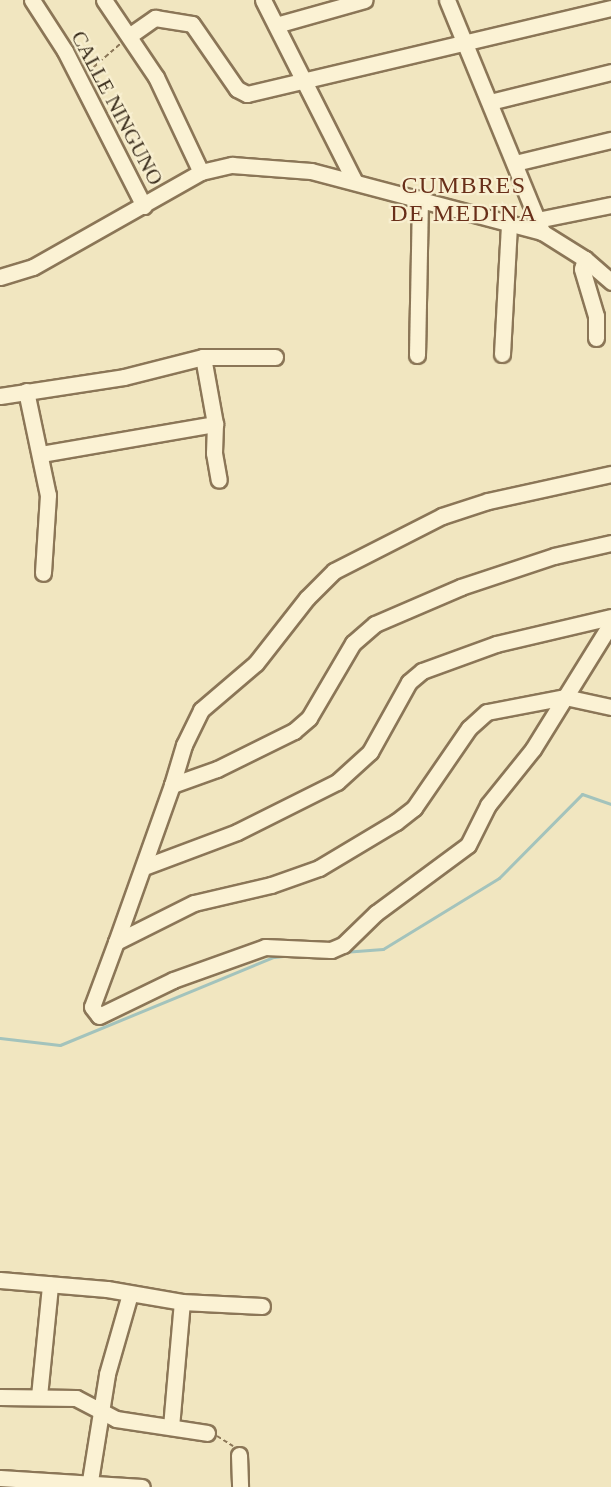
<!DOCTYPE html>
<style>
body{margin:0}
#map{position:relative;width:611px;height:1487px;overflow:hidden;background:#f1e6c0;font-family:"Times New Roman",serif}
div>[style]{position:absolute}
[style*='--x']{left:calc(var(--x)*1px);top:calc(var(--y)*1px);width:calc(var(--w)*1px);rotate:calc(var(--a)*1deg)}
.stream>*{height:3px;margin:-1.5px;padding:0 1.5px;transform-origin:1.5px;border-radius:1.5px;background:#a3c3bc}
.path>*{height:2px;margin-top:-1px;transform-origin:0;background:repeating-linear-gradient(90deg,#8b7657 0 4.5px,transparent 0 7.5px)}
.roads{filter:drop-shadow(2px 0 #8b7657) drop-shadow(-2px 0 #8b7657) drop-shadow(0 2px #8b7657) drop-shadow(0 -2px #8b7657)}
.minor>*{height:15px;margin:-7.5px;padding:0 7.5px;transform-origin:7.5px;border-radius:7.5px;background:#fbf2d4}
span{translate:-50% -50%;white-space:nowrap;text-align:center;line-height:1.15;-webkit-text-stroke:4.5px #f8efd0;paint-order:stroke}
.street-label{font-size:21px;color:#3a2d1c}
.quarter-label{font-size:24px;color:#692f19;letter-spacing:1.5px}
</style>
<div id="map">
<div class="stream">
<i style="--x:343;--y:952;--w:40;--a:-4.3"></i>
<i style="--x:383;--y:949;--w:136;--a:-31.5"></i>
<i style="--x:499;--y:878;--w:118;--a:-45.3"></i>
<i style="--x:582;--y:794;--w:31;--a:19"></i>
<i style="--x:0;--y:1038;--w:60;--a:6.7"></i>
<i style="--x:60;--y:1045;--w:231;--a:-22.4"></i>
<i style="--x:274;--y:957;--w:18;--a:-6"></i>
</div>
<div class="path">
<i style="--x:88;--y:72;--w:43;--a:-41.2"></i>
<i style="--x:217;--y:1436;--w:19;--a:32"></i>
</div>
<div class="roads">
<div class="minor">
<i style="--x:32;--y:0;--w:61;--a:57.1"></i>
<i style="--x:65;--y:51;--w:174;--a:63"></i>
<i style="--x:104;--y:0;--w:93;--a:56"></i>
<i style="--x:156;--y:77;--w:105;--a:64.7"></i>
<i style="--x:263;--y:0;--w:202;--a:63.2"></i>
<i style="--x:447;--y:0;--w:251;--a:67.7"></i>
<i style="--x:276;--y:25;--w:92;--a:-15.7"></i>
<i style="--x:129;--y:36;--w:32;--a:-35"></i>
<i style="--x:155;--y:18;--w:37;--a:9"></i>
<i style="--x:192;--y:24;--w:79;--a:55.3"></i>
<i style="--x:237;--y:89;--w:11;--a:27"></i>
<i style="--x:247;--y:94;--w:374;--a:-13.3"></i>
<i style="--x:490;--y:102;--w:125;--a:-13.9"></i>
<i style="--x:515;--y:163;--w:99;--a:-13.5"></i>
<i style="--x:537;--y:220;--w:76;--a:-11.5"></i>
<i style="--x:585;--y:259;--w:10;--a:107"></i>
<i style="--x:582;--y:269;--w:49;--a:73.4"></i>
<i style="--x:596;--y:316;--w:22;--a:90"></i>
<i style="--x:0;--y:277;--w:34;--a:-17"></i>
<i style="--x:33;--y:267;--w:193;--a:-29.5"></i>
<i style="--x:201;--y:172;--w:32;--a:-13"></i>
<i style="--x:232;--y:165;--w:79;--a:4.3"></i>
<i style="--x:311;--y:171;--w:239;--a:14.8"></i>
<i style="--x:542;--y:232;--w:51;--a:32.1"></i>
<i style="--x:585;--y:259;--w:35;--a:41"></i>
<i style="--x:502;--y:354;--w:130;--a:-86.9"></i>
<i style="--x:417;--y:355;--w:157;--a:-88.9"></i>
<i style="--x:203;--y:357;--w:68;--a:79.8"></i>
<i style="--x:215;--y:424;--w:29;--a:92"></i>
<i style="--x:214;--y:453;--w:27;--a:80"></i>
<i style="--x:26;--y:391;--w:106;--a:78.1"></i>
<i style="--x:48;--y:495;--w:78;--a:93.7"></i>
<i style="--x:0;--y:396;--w:125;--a:-8.7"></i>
<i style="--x:124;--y:377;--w:81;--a:-14.2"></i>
<i style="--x:203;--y:357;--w:72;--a:0"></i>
<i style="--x:41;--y:454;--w:177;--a:-9.8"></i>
<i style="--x:611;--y:543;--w:58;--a:167.2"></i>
<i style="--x:554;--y:556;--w:98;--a:161.6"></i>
<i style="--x:461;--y:587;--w:94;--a:156.7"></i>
<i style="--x:375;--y:624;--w:29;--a:139"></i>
<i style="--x:353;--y:643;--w:87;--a:120.4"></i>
<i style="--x:309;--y:718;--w:20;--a:139"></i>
<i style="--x:294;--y:731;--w:86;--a:153.7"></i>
<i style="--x:217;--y:769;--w:48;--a:160.4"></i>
<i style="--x:172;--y:785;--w:167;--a:109.6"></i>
<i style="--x:116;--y:942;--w:87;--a:-26.6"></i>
<i style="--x:194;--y:903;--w:79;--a:-13.2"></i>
<i style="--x:271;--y:885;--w:51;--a:-19.5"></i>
<i style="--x:319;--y:868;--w:90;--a:-30.9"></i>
<i style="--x:396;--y:822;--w:23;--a:-38"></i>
<i style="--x:414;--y:808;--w:97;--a:-55.5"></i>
<i style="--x:469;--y:728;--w:24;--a:-42"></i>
<i style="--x:487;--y:712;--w:79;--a:-10.9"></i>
<i style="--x:565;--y:697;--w:47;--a:12.3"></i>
<i style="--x:172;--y:785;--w:42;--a:-73.3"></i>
<i style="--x:184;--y:745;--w:39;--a:-64"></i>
<i style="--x:201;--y:710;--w:72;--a:-40.5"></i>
<i style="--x:256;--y:663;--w:83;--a:-51.9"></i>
<i style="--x:307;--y:598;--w:38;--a:-45"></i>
<i style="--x:334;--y:571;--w:121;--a:-27"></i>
<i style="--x:442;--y:516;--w:48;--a:-18.1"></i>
<i style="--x:488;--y:501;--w:126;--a:-12.4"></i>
<i style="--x:144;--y:867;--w:99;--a:-20.6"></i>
<i style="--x:237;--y:832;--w:112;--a:-26.6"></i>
<i style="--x:337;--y:782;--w:45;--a:-42.3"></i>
<i style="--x:370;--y:752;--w:80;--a:-60.9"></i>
<i style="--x:409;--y:682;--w:17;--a:-40"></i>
<i style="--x:422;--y:671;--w:79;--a:-20"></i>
<i style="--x:496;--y:644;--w:118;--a:-13.2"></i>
<i style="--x:116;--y:942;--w:69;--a:110.3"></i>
<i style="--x:92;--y:1007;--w:11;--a:52"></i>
<i style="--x:99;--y:1016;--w:82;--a:-25.9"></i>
<i style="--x:173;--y:980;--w:98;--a:-19.7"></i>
<i style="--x:265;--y:947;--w:66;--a:2.6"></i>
<i style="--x:331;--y:950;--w:13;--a:-23"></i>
<i style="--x:343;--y:945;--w:46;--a:-44.1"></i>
<i style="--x:376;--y:913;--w:114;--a:-36.5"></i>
<i style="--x:468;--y:845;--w:45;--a:-63.4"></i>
<i style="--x:488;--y:805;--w:72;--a:-51.2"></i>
<i style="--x:533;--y:749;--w:148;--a:-58.2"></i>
<i style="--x:0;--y:1280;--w:107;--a:4.8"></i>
<i style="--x:107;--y:1289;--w:76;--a:9.8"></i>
<i style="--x:182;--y:1302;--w:80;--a:2.9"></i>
<i style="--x:39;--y:1396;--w:112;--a:-84.3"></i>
<i style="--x:0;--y:1397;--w:76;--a:0.8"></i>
<i style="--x:76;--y:1398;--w:45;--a:27.7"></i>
<i style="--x:116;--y:1419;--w:92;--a:8.7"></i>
<i style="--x:171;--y:1427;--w:125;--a:-85"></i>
<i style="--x:239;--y:1455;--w:32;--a:88"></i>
<i style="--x:0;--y:1478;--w:142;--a:3.6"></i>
<i style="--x:89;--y:1487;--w:114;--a:-80.9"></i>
<i style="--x:107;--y:1374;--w:83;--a:-74"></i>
</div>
</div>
<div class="street-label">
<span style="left:117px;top:108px;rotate:62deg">CALLE NINGUNO</span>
</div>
<div class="quarter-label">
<span style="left:464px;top:200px">CUMBRES<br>DE MEDINA</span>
</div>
</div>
